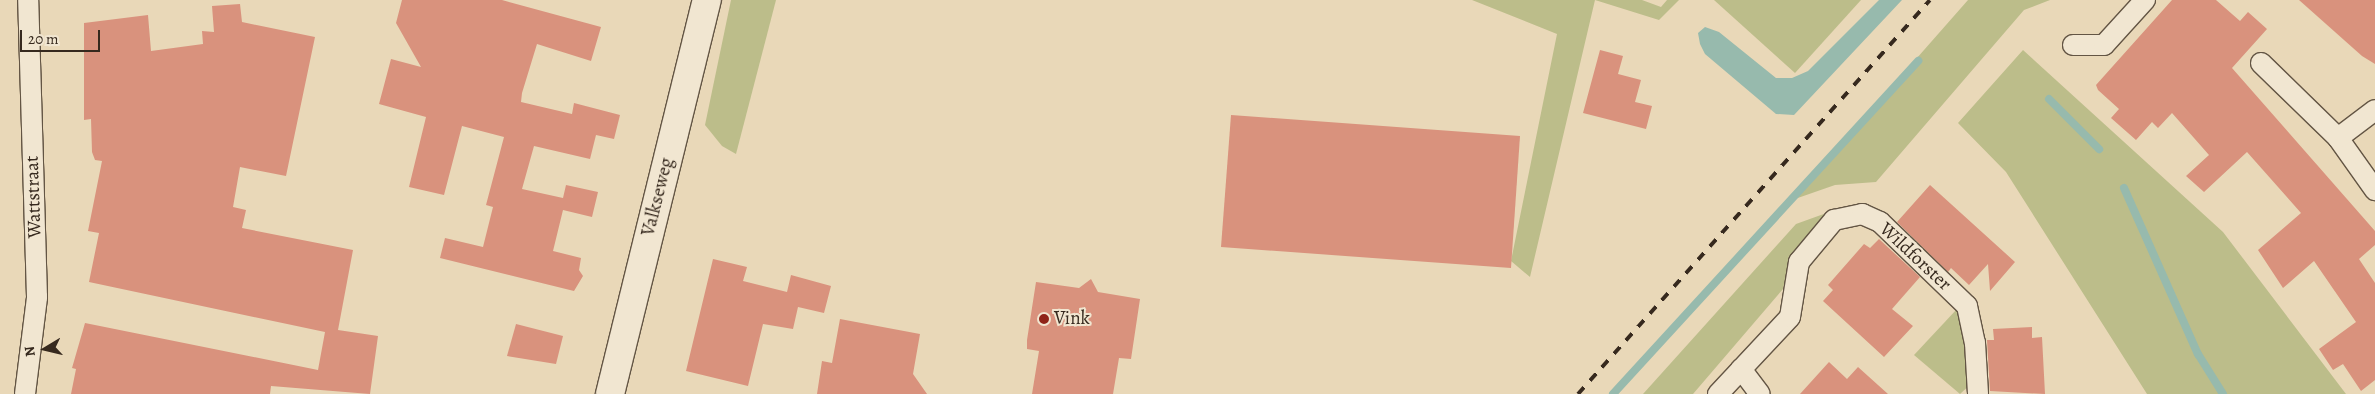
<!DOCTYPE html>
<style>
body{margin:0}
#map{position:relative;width:2375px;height:394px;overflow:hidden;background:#e9d8b8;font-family:Alegreya,serif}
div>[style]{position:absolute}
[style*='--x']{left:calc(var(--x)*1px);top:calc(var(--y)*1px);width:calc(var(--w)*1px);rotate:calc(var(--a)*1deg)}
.green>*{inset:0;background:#bcbd8a}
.water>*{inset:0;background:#97baad}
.stream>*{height:8px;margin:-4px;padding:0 4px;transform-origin:4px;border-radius:4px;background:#97baad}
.building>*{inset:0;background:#d9927d}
.roads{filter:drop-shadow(1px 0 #635544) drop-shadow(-1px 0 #635544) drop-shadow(0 1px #635544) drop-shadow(0 -1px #635544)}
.street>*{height:20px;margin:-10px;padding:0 10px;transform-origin:10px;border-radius:10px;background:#f1e6d1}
.secondary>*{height:28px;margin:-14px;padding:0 14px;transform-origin:14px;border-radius:14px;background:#f1e6d1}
.rail>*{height:4px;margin-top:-2px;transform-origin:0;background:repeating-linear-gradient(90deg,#36291e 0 9px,transparent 0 18px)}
.dots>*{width:14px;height:14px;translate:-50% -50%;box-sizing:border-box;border:2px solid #f1e6d1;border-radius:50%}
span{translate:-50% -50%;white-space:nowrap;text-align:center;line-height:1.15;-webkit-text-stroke:4px #f1e6d1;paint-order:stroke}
.street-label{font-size:19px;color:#36291e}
.poi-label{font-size:19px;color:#36291e}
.left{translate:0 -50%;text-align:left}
.north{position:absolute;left:20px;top:324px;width:50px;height:50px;-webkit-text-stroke:4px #f1e6d1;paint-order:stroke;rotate:261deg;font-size:14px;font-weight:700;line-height:20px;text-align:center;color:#36291e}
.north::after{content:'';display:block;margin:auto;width:18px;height:22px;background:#36291e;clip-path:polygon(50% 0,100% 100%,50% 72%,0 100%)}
.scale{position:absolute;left:20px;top:30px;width:80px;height:22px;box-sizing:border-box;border:2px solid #36291e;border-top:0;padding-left:6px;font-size:15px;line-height:18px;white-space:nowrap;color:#36291e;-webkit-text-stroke:4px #f1e6d1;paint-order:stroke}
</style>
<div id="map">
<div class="green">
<i style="clip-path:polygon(731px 0,776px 0,736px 154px,722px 146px,705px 125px)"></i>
<i style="clip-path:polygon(1472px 0,1595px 0,1530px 277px,1511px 261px,1557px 34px)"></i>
<i style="clip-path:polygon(1595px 0,1642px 0,1661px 7px,1667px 0,1679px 0,1659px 20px)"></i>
<i style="clip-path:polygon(1714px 0,1861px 0,1795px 73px)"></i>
<i style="clip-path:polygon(1968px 0,2050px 0,2024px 10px,1876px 182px,1835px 185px,1792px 200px)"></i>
<i style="clip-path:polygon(2023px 50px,2223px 232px,2346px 394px,2147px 394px,2006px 172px,1958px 123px)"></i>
<i style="clip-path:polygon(1832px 211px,1790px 256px,1783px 289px,1693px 394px,1643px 394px,1796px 224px)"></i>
<i style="clip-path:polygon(1957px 309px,1972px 383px,1960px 394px,1914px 355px)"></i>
</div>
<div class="water">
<i style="clip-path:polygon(1879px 0,1902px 0,1794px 115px,1776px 114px,1705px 54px,1700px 44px,1698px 33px,1705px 27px,1719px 32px,1776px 78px,1792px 78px,1808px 71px)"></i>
</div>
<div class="stream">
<i style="--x:2049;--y:99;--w:71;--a:45"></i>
<i style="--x:2124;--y:188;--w:182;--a:66"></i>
<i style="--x:2198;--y:354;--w:47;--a:58"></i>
<i style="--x:1613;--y:394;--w:452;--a:-47.5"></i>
</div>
<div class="building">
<i style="clip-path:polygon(402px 0,502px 0,601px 27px,591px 61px,537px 44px,522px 93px,521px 102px,572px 114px,574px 103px,620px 115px,614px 139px,596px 135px,590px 159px,534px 146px,522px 189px,563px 198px,566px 185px,598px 192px,592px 217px,563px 210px,553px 251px,581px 258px,579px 270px,583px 276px,574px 291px,440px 258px,445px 238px,483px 247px,493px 207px,486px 205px,504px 137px,462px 126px,444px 195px,409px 187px,426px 117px,379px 104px,391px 59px,421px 67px,396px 23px)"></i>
<i style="clip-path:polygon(2172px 0,2216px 0,2240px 21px,2248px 12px,2267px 29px,2232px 68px,2375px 231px,2375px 245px,2359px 259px,2375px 283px,2375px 380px,2361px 391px,2343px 364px,2333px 370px,2319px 349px,2356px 322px,2314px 261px,2283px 288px,2258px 250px,2301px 213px,2247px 152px,2204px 192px,2186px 176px,2209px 155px,2172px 113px,2158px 128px,2152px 122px,2136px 140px,2111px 118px,2119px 109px,2098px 90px,2096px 85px)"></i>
<i style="clip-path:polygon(2299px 0,2375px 0,2375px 64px,2362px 56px)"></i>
<i style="clip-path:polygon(240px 4px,242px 22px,315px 37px,286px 176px,240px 167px,233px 207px,246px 210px,242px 228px,353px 250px,338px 330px,378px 336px,370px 394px,271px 386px,270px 394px,71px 394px,76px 369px,72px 368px,85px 323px,318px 370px,325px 332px,89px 282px,99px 233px,88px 231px,102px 161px,95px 160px,92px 152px,91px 119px,84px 120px,84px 23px,148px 15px,151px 51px,203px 44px,202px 31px,214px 32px,212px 6px)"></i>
<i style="clip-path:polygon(1600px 50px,1623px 56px,1618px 74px,1641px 80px,1635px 102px,1652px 106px,1646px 129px,1583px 113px)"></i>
<i style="clip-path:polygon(1231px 115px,1520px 136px,1511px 268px,1221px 247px)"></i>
<i style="clip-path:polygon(1930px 185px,2015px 262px,1990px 291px,1988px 264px,1969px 285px,1951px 268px,1948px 272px,1897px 222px)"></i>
<i style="clip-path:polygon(1879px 239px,1920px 277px,1892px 309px,1913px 326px,1884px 357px,1823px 301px,1833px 290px,1828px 285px,1864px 244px,1870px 248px)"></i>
<i style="clip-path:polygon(713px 259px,747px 267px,743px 281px,787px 292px,791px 275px,831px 286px,824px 313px,798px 307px,793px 329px,763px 324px,748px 386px,686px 371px)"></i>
<i style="clip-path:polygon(1091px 279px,1098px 292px,1140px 299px,1131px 359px,1119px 358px,1113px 394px,1032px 394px,1039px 351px,1027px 349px,1027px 340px,1036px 282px,1079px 288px)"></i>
<i style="clip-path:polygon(840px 319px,920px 334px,913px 374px,927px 394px,817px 394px,822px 361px,832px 363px)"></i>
<i style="clip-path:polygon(516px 324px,563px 336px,556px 364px,507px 356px)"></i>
<i style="clip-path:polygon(2032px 327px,2032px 338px,2042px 337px,2045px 394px,1990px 391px,1987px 340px,1994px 340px,1993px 329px)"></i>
<i style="clip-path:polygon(1829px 362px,1847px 379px,1858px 367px,1888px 394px,1800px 394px)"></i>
</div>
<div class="roads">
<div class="street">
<i style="--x:2073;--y:45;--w:31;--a:0"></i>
<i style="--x:2104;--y:45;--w:61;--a:-47.7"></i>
<i style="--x:2261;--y:63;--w:107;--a:44.2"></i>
<i style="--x:2338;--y:138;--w:64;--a:54.6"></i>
<i style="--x:2338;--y:138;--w:46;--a:-37.1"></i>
<i style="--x:1741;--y:369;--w:31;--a:53"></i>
<i style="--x:25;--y:394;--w:98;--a:-82.9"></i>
<i style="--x:37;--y:297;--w:297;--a:-91.7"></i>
<i style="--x:1718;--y:394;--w:105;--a:-46.9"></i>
<i style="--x:1790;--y:317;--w:56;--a:-80.7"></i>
<i style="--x:1799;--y:262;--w:55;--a:-50.2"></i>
<i style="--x:1834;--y:220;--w:29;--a:-12"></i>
<i style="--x:1862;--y:214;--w:20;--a:24"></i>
<i style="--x:1880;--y:222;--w:121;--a:44"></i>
<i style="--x:1967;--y:306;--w:38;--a:78"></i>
<i style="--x:1975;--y:343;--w:51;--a:86.6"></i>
</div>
<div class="secondary">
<i style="--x:610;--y:394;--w:406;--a:-76.2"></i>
</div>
</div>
<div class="rail">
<i style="--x:1578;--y:394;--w:528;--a:-48.22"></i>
</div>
<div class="dots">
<i style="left:1044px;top:319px;background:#8f2418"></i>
</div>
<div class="street-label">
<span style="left:34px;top:197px;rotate:-92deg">Wattstraat</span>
<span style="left:658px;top:197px;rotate:-76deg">Valkseweg</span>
<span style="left:1915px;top:257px;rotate:43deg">Wildforster</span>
</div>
<div class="poi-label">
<span class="left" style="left:1054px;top:319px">Vink</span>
</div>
<div class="north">N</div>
<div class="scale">20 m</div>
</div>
